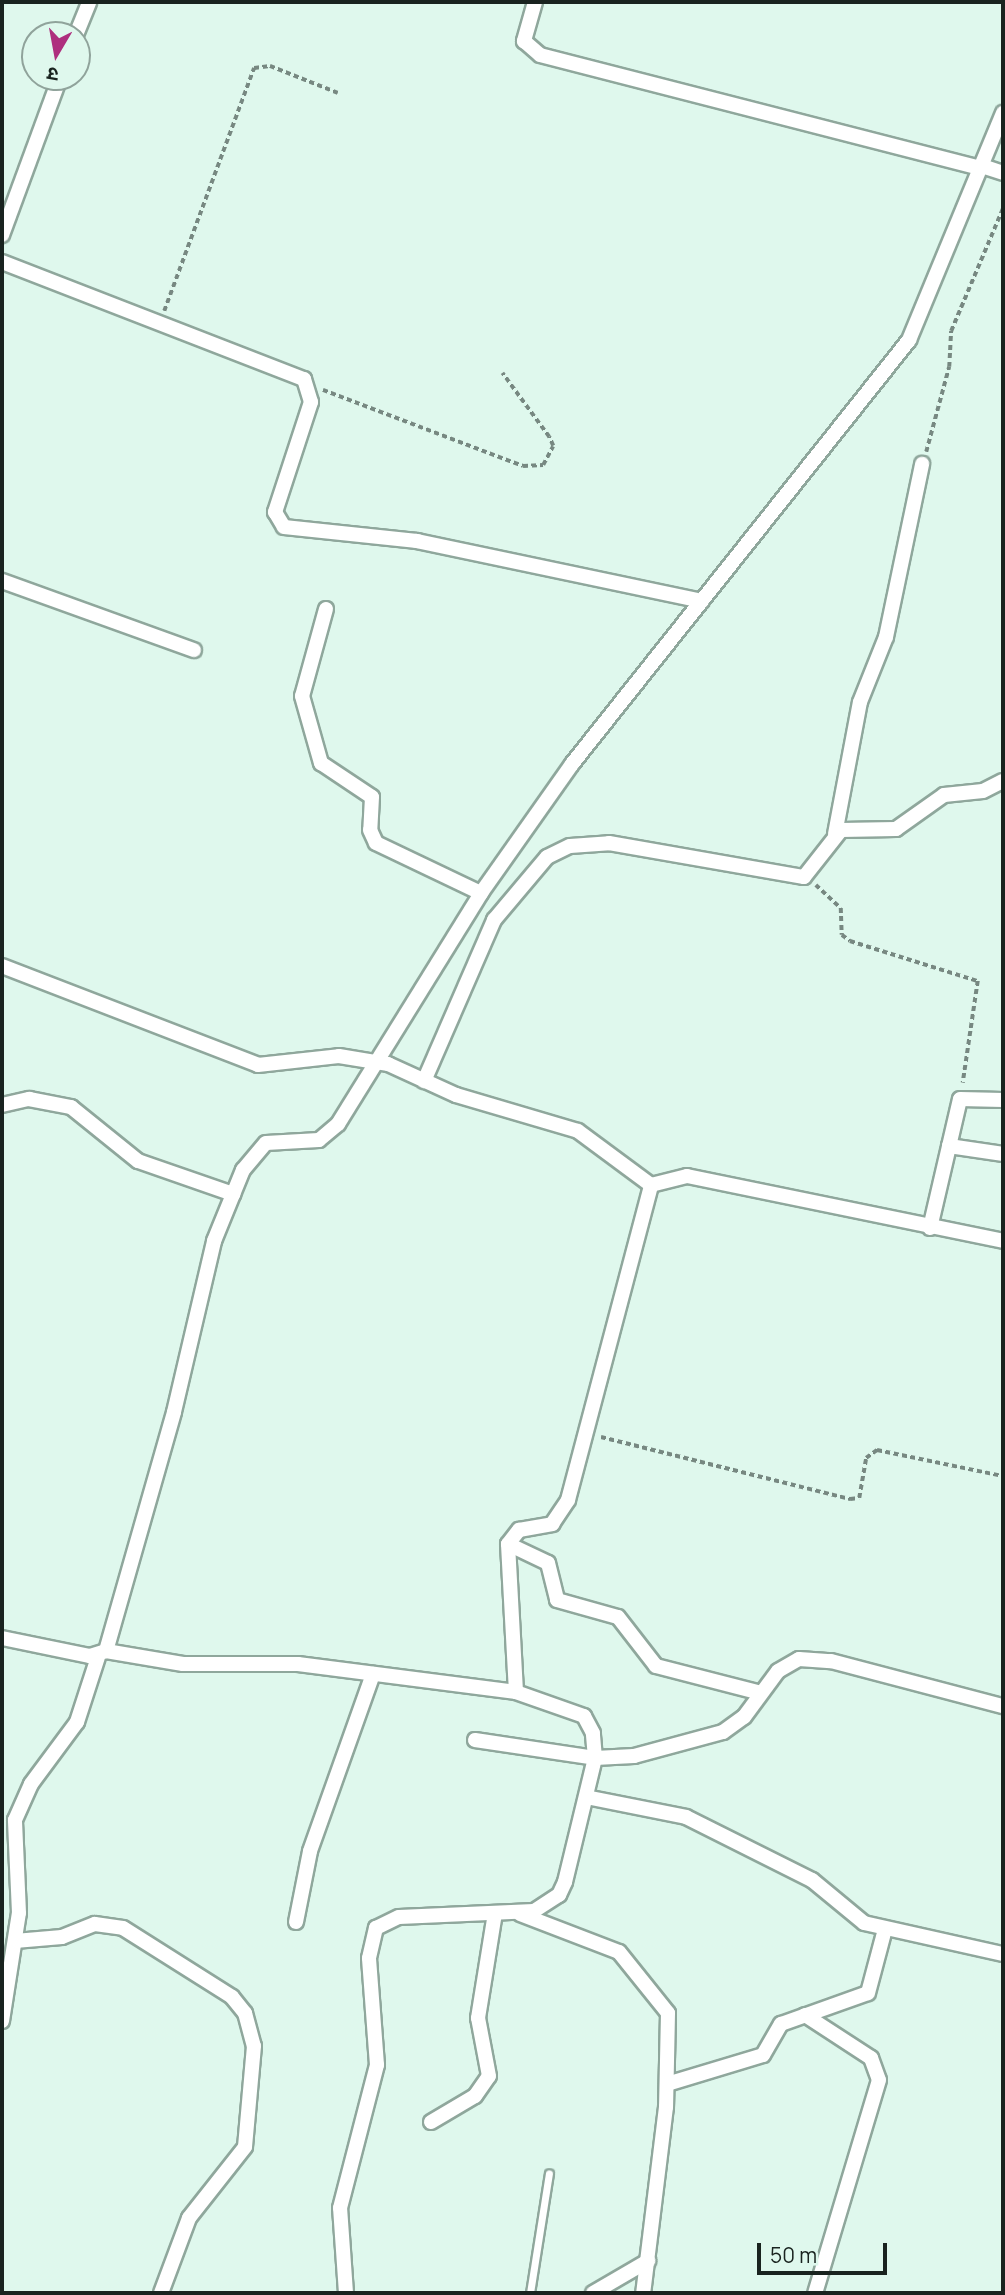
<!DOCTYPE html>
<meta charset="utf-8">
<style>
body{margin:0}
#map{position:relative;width:1005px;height:2295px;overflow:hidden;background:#dff8ed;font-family:Manrope,"Noto Sans Devanagari",sans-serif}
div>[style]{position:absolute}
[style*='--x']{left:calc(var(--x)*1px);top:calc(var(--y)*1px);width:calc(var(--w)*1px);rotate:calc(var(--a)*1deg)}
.path>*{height:3.5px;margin-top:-1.75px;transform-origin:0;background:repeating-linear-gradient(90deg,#778881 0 5px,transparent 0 8.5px)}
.roads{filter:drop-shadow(2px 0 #8fa79c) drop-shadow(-2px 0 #8fa79c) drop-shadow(0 2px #8fa79c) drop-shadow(0 -2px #8fa79c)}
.service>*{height:7px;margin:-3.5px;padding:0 3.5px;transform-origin:3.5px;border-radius:3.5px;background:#fff}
.minor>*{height:14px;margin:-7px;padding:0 7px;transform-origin:7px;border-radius:7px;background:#fff}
span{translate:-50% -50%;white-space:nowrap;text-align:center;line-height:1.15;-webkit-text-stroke:5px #dff8ed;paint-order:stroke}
.frame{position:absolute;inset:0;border:4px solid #19231f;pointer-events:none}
.north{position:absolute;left:21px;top:21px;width:70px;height:70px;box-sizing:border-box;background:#dff8ed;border:2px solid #90a39b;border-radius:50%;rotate:190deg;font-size:19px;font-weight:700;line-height:28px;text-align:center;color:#19231f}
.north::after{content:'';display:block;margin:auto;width:24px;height:32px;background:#ae2f7e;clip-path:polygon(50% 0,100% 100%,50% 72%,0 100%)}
.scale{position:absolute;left:757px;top:2243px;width:130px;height:32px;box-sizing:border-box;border:4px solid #19231f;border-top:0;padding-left:9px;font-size:21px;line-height:24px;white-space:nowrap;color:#19231f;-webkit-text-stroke:5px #dff8ed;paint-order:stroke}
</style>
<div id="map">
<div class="path">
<i style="--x:164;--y:311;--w:259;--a:-69.7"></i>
<i style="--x:254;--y:68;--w:16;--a:-7"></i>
<i style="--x:270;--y:66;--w:73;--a:21.7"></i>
<i style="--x:323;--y:390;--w:214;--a:20.8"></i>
<i style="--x:523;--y:466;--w:20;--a:-3"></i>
<i style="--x:543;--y:465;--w:21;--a:-62"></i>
<i style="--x:553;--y:446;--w:10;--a:-114"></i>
<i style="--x:549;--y:437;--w:79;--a:-126.3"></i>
<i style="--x:926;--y:452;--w:88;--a:-74.9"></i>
<i style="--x:949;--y:367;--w:36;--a:-87"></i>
<i style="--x:951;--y:331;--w:134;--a:-67.1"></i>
<i style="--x:816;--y:885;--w:34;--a:43"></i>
<i style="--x:841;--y:908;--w:27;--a:88"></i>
<i style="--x:842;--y:935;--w:10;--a:37"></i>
<i style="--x:850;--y:941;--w:134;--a:17.4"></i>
<i style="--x:978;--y:981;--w:103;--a:98.4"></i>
<i style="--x:601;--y:1437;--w:257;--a:14"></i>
<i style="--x:850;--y:1499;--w:9;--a:-6"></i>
<i style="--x:859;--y:1498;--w:41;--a:-80.1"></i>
<i style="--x:866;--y:1458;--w:14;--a:-36"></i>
<i style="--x:877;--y:1450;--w:129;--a:11.7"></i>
</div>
<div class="roads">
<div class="service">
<i style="--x:530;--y:2293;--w:121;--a:-81"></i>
</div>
<div class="minor">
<i style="--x:535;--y:2;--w:41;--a:105.8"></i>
<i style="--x:524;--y:41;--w:21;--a:41"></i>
<i style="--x:540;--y:55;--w:455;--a:14.4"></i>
<i style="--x:76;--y:35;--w:35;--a:-68"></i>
<i style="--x:982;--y:166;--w:22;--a:18"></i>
<i style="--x:2;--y:235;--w:168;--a:-69.8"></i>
<i style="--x:2;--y:262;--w:324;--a:21.2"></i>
<i style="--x:304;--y:379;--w:24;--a:73"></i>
<i style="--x:311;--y:402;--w:116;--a:108.1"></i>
<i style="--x:275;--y:512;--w:17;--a:59"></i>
<i style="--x:284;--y:527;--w:134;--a:6"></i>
<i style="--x:417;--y:541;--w:291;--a:11.9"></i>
<i style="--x:2;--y:581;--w:204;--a:19.8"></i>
<i style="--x:326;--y:609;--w:90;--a:105.4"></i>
<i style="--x:302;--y:696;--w:70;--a:74.2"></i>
<i style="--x:321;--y:763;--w:61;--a:33.7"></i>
<i style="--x:372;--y:797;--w:33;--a:93"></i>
<i style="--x:370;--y:830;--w:14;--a:65"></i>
<i style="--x:376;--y:843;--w:116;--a:25.5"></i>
<i style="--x:835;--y:834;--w:134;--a:-79.3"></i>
<i style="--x:860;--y:702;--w:70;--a:-68.2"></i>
<i style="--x:886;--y:637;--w:177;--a:-78.2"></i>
<i style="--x:2;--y:966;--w:274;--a:21.1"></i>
<i style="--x:258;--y:1065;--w:81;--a:-6.3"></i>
<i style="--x:339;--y:1056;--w:50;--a:9.3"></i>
<i style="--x:388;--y:1064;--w:75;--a:24.5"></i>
<i style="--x:456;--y:1095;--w:127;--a:16.4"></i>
<i style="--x:578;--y:1131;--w:91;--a:36.5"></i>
<i style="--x:424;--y:1081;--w:176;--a:-66.5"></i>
<i style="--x:494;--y:920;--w:82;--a:-49.9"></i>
<i style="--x:547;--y:857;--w:25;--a:-26"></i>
<i style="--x:570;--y:846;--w:39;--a:-4"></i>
<i style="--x:609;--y:843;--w:198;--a:9.9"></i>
<i style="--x:804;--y:877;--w:60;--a:-51.8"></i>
<i style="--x:841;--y:830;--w:55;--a:-1"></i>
<i style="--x:896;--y:829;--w:59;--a:-35.3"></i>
<i style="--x:944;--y:795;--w:39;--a:-6"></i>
<i style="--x:983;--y:791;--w:22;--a:-27"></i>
<i style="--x:2;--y:1105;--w:28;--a:-13"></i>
<i style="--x:29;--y:1099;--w:43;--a:10.8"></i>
<i style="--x:71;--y:1107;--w:86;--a:38.9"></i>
<i style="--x:138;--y:1161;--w:101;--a:19.2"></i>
<i style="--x:949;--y:1146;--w:55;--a:8.4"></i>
<i style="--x:930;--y:1228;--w:132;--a:-76.9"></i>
<i style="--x:960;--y:1099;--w:43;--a:1.3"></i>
<i style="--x:508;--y:1544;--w:44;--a:25.4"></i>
<i style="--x:548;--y:1563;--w:38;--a:76"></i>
<i style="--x:557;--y:1600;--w:63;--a:15.6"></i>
<i style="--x:618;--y:1617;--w:62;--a:52.2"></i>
<i style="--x:656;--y:1666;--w:108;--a:14.4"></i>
<i style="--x:2;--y:1638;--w:90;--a:11.6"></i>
<i style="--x:90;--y:1656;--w:17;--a:-17"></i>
<i style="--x:106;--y:1651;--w:248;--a:-74.1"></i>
<i style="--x:174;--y:1412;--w:176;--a:-76.8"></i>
<i style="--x:214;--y:1241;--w:77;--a:-67.8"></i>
<i style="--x:243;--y:1170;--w:35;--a:-50"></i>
<i style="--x:266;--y:1143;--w:53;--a:-3.2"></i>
<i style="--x:319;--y:1140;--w:25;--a:-40"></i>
<i style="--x:338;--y:1124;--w:272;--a:-58.2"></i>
<i style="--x:481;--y:893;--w:158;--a:-54.8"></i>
<i style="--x:572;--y:764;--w:542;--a:-51.52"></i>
<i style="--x:909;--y:340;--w:246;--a:-67.5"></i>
<i style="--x:106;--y:1651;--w:78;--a:9.6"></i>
<i style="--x:183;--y:1664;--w:115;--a:0"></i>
<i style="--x:298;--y:1664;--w:220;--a:7.3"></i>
<i style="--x:516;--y:1692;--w:148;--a:-93.1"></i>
<i style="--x:508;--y:1544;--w:18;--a:-52"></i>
<i style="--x:519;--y:1530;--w:34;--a:-10"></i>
<i style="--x:552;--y:1524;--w:29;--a:-56"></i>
<i style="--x:568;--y:1500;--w:326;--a:-75.2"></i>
<i style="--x:651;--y:1185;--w:37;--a:-14"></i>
<i style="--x:687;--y:1176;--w:323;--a:11.6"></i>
<i style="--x:475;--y:1740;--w:121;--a:8.5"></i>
<i style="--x:595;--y:1758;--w:39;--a:-3"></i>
<i style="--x:634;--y:1756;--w:92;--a:-15.1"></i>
<i style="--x:723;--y:1732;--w:26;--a:-36"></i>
<i style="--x:744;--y:1717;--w:57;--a:-53.5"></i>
<i style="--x:778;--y:1671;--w:24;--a:-30"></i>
<i style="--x:799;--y:1659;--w:32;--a:4"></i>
<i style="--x:831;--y:1661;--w:178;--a:14.7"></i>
<i style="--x:586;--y:1797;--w:102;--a:11.3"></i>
<i style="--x:686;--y:1817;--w:141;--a:26.6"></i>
<i style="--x:812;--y:1880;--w:67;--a:39.6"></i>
<i style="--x:864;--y:1923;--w:142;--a:12.6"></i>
<i style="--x:520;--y:1914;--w:106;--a:21"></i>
<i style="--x:619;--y:1952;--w:78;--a:51.2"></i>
<i style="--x:668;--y:2013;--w:94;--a:91.2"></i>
<i style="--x:666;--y:2107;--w:187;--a:97"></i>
<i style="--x:296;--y:1922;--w:72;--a:-78.8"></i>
<i style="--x:310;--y:1851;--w:188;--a:-70.4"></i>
<i style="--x:15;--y:1941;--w:47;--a:-4.9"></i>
<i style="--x:62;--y:1937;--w:35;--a:-22"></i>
<i style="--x:95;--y:1924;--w:28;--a:8"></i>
<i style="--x:123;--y:1928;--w:129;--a:32.3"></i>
<i style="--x:232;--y:1997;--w:21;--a:51"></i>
<i style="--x:245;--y:2013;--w:34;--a:75"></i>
<i style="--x:254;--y:2046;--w:101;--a:95.1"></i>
<i style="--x:245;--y:2147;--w:90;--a:128.3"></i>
<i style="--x:189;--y:2218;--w:80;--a:110.5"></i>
<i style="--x:805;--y:2015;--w:79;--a:33.1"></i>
<i style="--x:871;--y:2058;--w:23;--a:70"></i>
<i style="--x:879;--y:2080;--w:222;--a:106.7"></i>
<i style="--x:2;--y:2021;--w:109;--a:-81.1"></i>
<i style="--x:19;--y:1913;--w:93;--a:-92.5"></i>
<i style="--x:15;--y:1820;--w:39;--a:-66"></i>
<i style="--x:31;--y:1784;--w:77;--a:-53.4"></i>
<i style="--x:77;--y:1722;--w:68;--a:-72.1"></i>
<i style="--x:667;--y:2084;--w:100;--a:-16.8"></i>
<i style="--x:763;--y:2055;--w:36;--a:-60"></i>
<i style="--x:781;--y:2024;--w:92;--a:-19.6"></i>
<i style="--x:868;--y:1993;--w:66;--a:-75.1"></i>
<i style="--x:431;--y:2122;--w:51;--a:-30.6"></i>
<i style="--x:475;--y:2096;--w:24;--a:-55"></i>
<i style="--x:489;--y:2076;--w:59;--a:-100.7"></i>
<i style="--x:478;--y:2018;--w:106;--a:-80.8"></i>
<i style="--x:346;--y:2293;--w:85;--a:-94"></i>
<i style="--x:340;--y:2208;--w:148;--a:-75.5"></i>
<i style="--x:377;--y:2065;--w:107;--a:-94.3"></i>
<i style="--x:369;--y:1958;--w:31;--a:-77"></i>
<i style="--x:376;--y:1928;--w:25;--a:-26"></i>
<i style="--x:399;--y:1917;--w:135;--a:-2.5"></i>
<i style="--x:534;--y:1911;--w:30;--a:-33"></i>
<i style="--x:559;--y:1895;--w:14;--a:-65"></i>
<i style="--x:565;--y:1882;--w:128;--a:-76.4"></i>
<i style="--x:595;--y:1758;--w:25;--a:-95"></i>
<i style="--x:593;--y:1733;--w:19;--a:-118"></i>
<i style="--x:584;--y:1716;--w:72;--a:-160.6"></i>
<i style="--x:593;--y:2293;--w:64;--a:-30.2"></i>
</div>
</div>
<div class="frame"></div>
<div class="north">उ</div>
<div class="scale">50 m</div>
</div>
